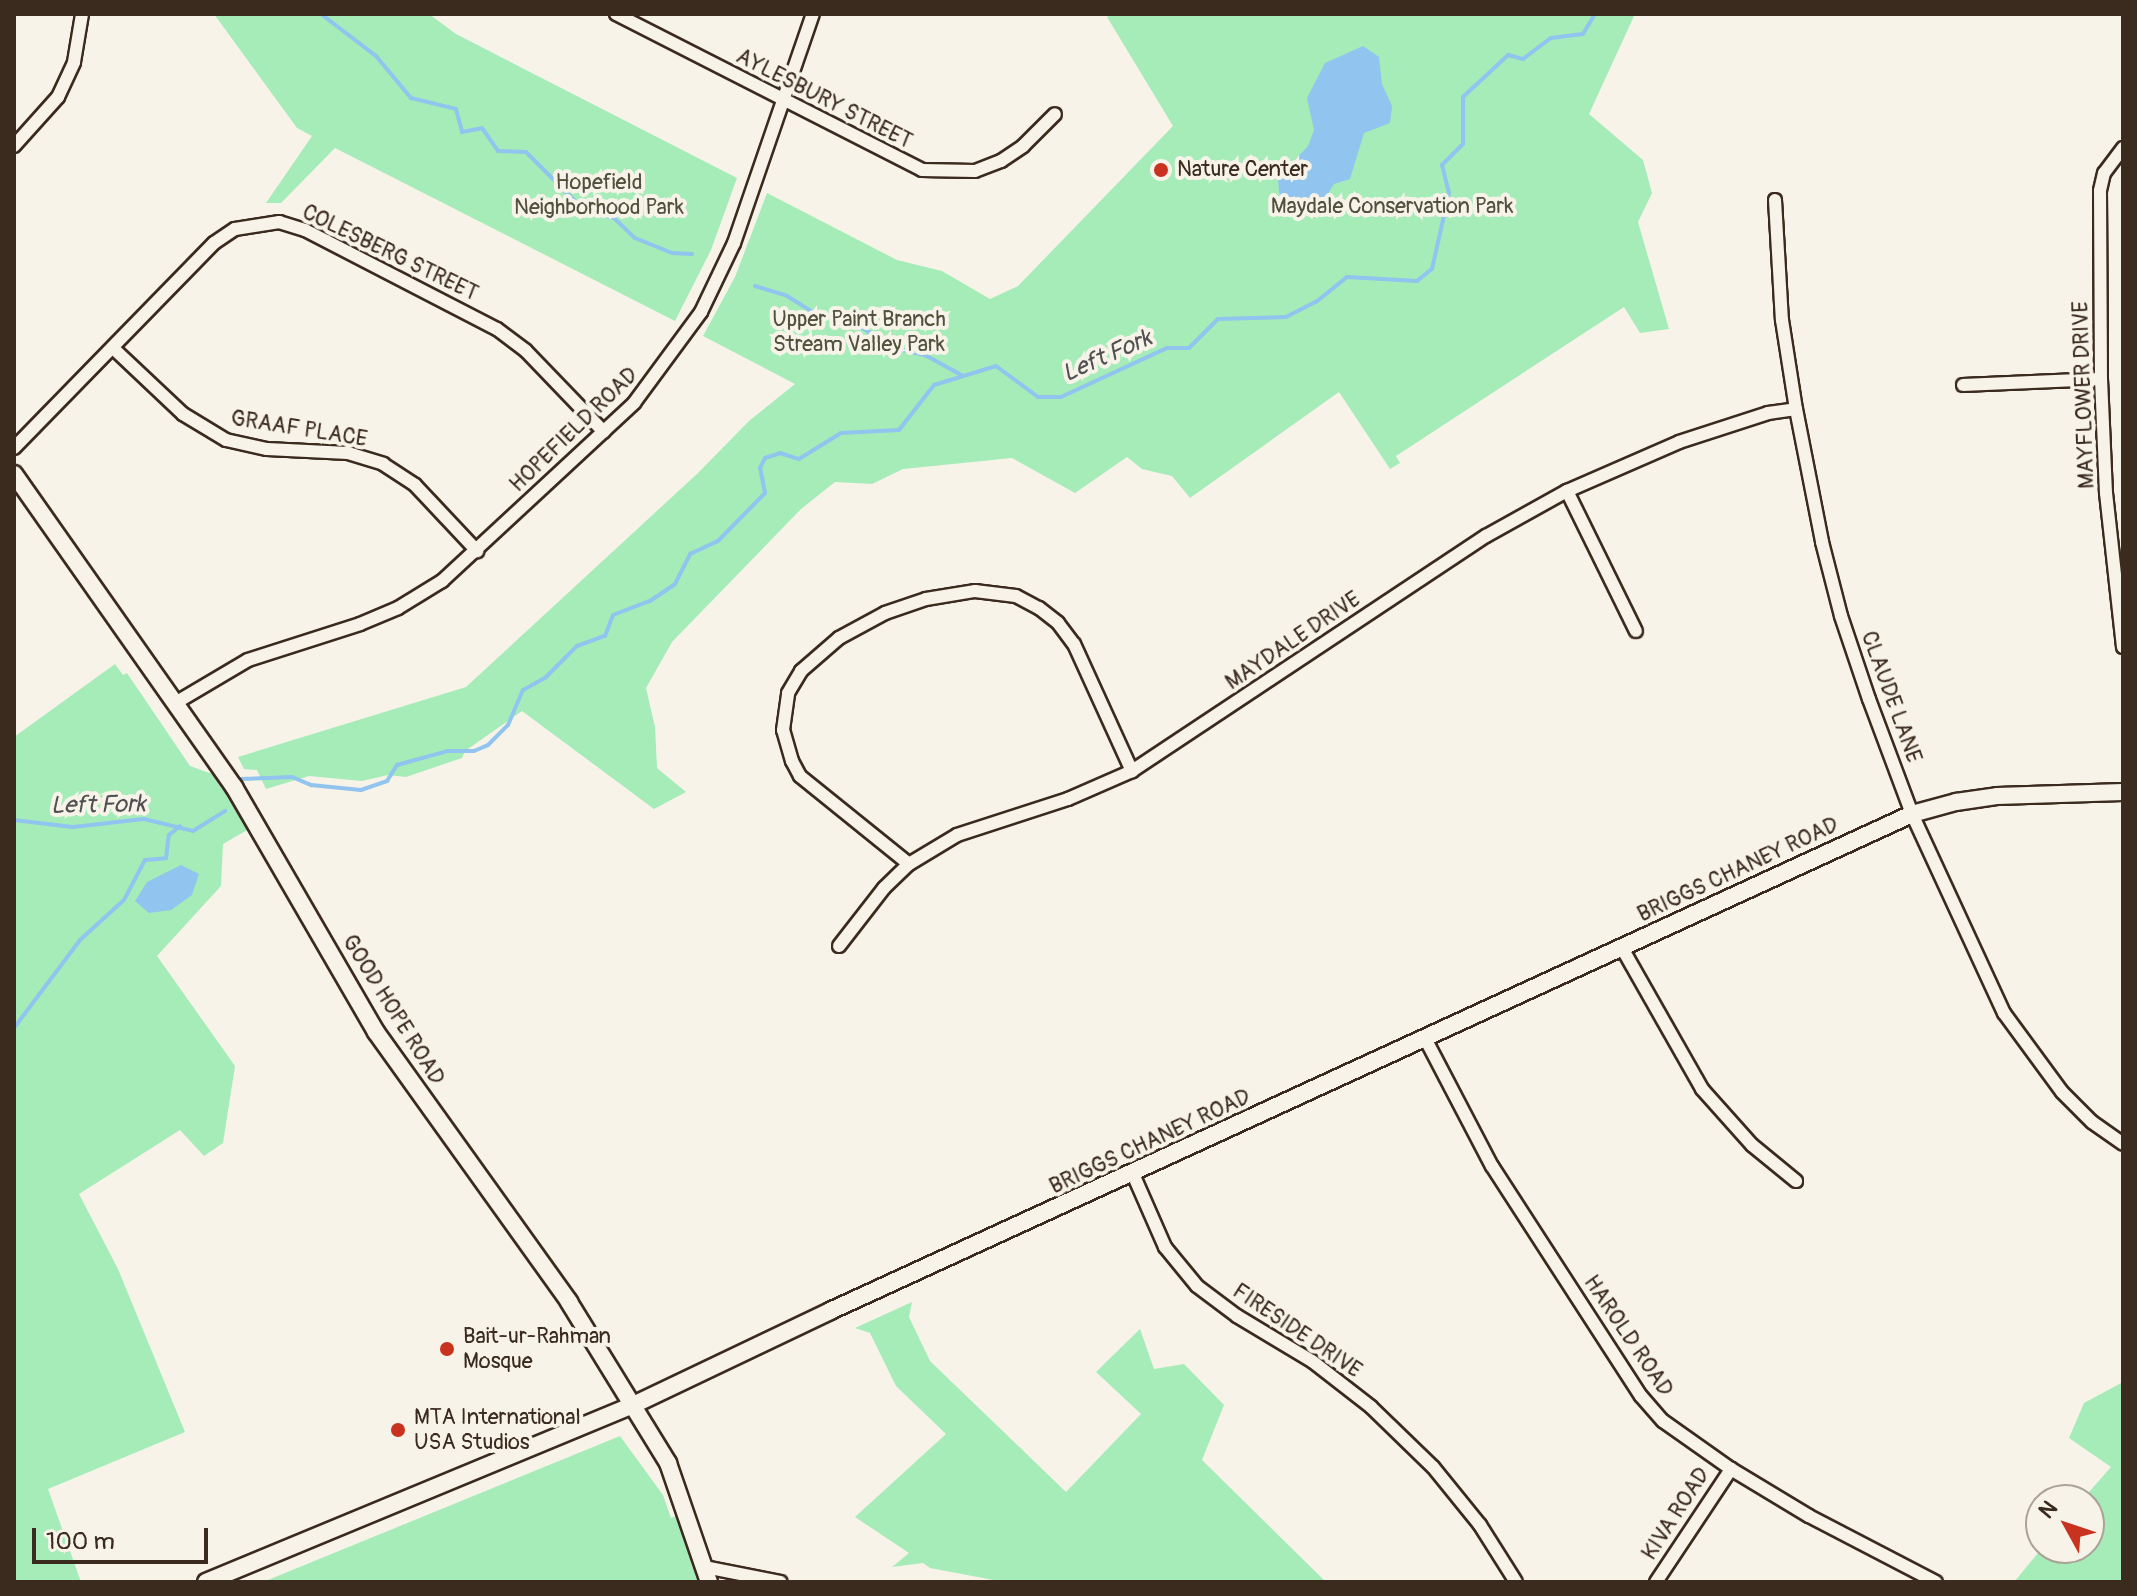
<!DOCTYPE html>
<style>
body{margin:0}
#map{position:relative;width:2137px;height:1596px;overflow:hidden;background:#f7f3e8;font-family:Pangolin,sans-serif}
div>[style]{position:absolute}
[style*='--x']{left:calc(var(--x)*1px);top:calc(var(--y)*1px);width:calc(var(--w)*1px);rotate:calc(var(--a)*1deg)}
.green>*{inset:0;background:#a6ecb8}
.water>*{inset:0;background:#91c4ee}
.stream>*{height:4px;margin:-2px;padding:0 2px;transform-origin:2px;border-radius:2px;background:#91c4ee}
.roads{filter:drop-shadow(2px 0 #3b2a1e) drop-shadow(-2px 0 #3b2a1e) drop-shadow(0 2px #3b2a1e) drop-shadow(0 -2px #3b2a1e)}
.street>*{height:12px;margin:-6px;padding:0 6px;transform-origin:6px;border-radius:6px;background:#f7f3e8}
.secondary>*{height:16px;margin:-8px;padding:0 8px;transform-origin:8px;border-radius:8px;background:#f7f3e8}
.dots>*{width:22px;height:22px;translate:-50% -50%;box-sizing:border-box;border:4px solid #f7f3e8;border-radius:50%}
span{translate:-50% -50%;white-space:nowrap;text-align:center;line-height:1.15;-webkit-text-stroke:8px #f7f3e8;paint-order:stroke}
.street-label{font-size:22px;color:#3b2a1e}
.poi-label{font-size:22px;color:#3b2a1e}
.left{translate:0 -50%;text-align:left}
.park-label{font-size:22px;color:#50513d}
.water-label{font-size:24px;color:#505052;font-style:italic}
.frame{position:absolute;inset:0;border:16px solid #3b2a1e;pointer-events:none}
.north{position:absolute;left:2025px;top:1484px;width:80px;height:80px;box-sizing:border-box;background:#f7f3e8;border:2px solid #aca397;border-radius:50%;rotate:310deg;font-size:22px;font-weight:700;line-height:32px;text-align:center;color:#3b2a1e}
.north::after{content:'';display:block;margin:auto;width:28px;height:36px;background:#c8321e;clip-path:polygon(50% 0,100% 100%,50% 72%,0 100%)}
.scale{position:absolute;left:32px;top:1528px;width:176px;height:36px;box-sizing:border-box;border:4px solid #3b2a1e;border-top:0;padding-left:10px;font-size:24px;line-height:28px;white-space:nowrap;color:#3b2a1e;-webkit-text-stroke:6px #f7f3e8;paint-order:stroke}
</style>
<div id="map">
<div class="green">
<i style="clip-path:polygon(214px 14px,429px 14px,456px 34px,737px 178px,711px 250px,675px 321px,335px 148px,281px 203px,266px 203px,312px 136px,297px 128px)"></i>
<i style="clip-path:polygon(1111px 14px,1635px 14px,1589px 114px,1643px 160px,1652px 193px,1638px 222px,1669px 329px,1640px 333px,1624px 307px,1396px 456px,1400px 463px,1390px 469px,1339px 392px,1190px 498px,1172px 476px,1142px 469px,1127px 457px,1075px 493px,1012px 458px,903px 469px,872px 484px,835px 482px,801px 509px,672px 642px,646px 688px,655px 727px,657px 768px,686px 792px,654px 809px,522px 711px,465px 751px,462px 758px,406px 777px,388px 775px,362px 781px,309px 776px,266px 789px,257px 770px,244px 769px,238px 757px,466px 687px,698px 473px,749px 421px,795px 384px,703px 336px,735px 277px,767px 193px,897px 260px,942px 271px,990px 299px,1018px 286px,1173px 126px,1107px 17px)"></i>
<i style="clip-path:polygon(115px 664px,123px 675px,127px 673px,190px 766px,215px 775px,249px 829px,223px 844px,221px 886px,157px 956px,235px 1066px,223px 1143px,204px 1156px,180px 1130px,79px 1194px,118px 1269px,185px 1432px,48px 1489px,81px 1582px,14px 1582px,14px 737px)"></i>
<i style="clip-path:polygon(912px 1302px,909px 1317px,930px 1361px,1066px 1492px,1141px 1414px,1096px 1372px,1140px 1329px,1154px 1369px,1184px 1364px,1224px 1405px,1202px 1460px,1326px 1582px,1004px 1582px,930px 1568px,923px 1563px,892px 1567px,909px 1553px,855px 1517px,946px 1434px,896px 1386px,870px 1333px,855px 1328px)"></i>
<i style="clip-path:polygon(2123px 1382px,2123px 1582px,2014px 1582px,2042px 1548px,2089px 1548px,2089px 1500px,2082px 1500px,2111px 1467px,2069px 1438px,2084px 1403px)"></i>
<i style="clip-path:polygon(620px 1436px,663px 1495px,671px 1518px,683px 1513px,705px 1582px,263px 1582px)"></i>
</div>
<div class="water">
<i style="clip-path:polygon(1363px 46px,1379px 57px,1382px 84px,1392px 106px,1390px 123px,1364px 133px,1350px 179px,1334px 184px,1318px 209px,1303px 214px,1287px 210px,1279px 192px,1278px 178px,1308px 146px,1314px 130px,1307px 98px,1325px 63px)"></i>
<i style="clip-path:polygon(181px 865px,199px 874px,192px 895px,171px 910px,149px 913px,135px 901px,147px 882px)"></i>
</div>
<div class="stream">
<i style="--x:321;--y:14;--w:69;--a:37.4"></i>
<i style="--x:376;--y:56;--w:55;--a:50.2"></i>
<i style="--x:411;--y:98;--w:46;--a:13.7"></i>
<i style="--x:456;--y:109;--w:24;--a:75"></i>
<i style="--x:462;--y:132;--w:20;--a:-11"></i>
<i style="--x:482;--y:128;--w:28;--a:55"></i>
<i style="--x:498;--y:151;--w:28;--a:2"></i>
<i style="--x:526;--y:152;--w:82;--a:45"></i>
<i style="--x:584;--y:210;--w:31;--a:15"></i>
<i style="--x:614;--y:218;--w:29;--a:44"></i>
<i style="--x:635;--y:238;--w:40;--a:22"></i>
<i style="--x:672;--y:253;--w:20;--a:3"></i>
<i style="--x:755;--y:286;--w:34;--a:17"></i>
<i style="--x:787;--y:296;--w:31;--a:32"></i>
<i style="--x:813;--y:312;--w:41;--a:14"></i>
<i style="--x:853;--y:322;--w:49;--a:32.4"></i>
<i style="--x:894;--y:348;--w:32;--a:13"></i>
<i style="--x:925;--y:355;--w:43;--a:28.9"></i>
<i style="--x:241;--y:779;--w:51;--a:-2.2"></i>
<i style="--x:292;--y:777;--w:21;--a:23"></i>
<i style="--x:311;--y:785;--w:50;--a:5.7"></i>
<i style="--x:361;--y:790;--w:28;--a:-19"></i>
<i style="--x:387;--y:781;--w:19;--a:-58"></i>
<i style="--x:397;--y:765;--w:53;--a:-15.4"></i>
<i style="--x:448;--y:751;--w:26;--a:0"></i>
<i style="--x:474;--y:751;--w:15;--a:-23"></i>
<i style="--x:488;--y:745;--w:28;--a:-45"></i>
<i style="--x:508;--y:725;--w:38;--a:-67"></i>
<i style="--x:523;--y:690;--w:25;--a:-29"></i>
<i style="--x:545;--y:678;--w:45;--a:-45"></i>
<i style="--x:577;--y:646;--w:30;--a:-20"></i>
<i style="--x:605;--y:636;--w:22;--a:-69"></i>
<i style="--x:613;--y:615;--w:40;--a:-21"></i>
<i style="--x:650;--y:601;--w:30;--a:-34"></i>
<i style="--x:675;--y:584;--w:34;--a:-63"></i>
<i style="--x:690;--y:554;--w:31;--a:-25"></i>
<i style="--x:718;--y:541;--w:67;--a:-45.6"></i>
<i style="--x:765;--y:493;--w:25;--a:-101"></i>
<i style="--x:760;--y:468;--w:11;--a:-63"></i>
<i style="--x:765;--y:458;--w:16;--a:-18"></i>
<i style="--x:780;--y:453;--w:20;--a:18"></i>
<i style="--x:799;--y:459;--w:49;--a:-31.8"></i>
<i style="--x:841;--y:433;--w:58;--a:-3"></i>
<i style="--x:899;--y:430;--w:57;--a:-52.1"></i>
<i style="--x:934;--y:385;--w:65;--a:-17"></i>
<i style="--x:996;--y:366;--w:52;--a:36.4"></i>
<i style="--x:1038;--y:397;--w:23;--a:0"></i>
<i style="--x:1061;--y:397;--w:117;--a:-24.8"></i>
<i style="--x:1167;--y:348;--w:22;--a:0"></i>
<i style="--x:1189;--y:348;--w:41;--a:-45"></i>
<i style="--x:1218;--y:319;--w:68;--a:-1.7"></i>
<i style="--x:1286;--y:317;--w:34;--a:-27"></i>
<i style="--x:1316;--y:302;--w:40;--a:-39"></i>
<i style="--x:1347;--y:277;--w:70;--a:3.3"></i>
<i style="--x:1417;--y:281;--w:19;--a:-39"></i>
<i style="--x:1432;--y:269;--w:78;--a:-77.4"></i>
<i style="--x:1449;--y:193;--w:29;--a:-104"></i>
<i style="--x:1442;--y:165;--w:30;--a:-45"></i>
<i style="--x:1463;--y:144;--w:47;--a:-90"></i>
<i style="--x:1463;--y:97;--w:62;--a:-43"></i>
<i style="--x:1508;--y:55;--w:16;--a:15"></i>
<i style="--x:1523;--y:59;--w:35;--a:-37"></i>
<i style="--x:1551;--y:38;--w:32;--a:-7"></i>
<i style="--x:1583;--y:34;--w:23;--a:-59"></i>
<i style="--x:14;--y:820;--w:59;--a:6.8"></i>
<i style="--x:73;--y:827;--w:71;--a:-6.4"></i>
<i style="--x:144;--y:819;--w:50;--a:13.8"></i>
<i style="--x:193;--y:831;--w:38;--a:-32"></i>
<i style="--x:14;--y:1028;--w:110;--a:-53.1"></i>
<i style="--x:80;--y:940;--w:59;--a:-42.3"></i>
<i style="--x:124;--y:900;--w:45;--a:-62.3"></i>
<i style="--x:145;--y:860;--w:21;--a:-5"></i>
<i style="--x:166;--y:858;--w:23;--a:-83"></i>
<i style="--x:169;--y:835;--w:14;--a:-39"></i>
</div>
<div class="roads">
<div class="street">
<i style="--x:616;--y:14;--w:343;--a:27"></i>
<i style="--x:922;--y:170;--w:53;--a:1.1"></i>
<i style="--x:975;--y:171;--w:28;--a:-21"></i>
<i style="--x:1001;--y:161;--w:27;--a:-34"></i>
<i style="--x:1023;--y:146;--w:45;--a:-45"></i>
<i style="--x:14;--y:146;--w:66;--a:-48.1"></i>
<i style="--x:58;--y:97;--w:38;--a:-65"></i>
<i style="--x:74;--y:62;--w:49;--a:-80.5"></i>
<i style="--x:2123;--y:148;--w:31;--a:127"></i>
<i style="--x:2104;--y:173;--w:18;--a:103"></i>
<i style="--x:2100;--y:191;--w:188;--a:89.7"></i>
<i style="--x:2101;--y:379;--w:114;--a:87.5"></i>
<i style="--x:2106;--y:493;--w:155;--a:83.7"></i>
<i style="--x:1775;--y:200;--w:120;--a:86.7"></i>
<i style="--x:1782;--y:320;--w:90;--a:81.1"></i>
<i style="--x:1796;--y:409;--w:136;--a:78.9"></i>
<i style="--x:1822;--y:542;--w:76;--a:75.6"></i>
<i style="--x:1841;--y:616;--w:88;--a:71.4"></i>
<i style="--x:1869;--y:699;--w:123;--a:69.5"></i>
<i style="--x:1912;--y:814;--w:219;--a:65.2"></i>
<i style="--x:2004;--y:1013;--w:98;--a:53.7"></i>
<i style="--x:2062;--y:1092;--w:42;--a:45"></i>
<i style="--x:2092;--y:1122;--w:38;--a:35"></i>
<i style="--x:113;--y:348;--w:96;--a:43.3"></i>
<i style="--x:183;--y:414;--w:50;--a:31.2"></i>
<i style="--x:226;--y:440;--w:42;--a:12.4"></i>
<i style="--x:267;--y:449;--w:81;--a:2.8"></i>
<i style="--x:348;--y:453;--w:37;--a:17"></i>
<i style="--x:383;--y:464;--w:38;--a:33"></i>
<i style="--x:415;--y:485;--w:91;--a:46.8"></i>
<i style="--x:1963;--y:385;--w:138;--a:-2.5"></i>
<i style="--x:14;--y:448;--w:286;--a:-45.7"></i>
<i style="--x:214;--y:243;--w:25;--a:-34"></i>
<i style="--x:235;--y:229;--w:45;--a:-9"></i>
<i style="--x:279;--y:222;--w:27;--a:17"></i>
<i style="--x:305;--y:230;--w:216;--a:27.3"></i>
<i style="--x:497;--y:329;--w:36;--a:37"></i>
<i style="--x:526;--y:351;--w:112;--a:46.1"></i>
<i style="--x:1567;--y:491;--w:156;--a:63.8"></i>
<i style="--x:177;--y:702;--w:82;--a:-30.6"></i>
<i style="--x:248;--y:660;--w:118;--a:-17.8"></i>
<i style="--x:360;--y:624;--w:41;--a:-22.8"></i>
<i style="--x:398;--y:608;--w:52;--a:-31.5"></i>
<i style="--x:442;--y:581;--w:262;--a:-42.8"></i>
<i style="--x:634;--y:403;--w:113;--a:-53.6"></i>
<i style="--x:701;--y:312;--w:76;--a:-64.4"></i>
<i style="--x:734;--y:243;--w:242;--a:-71"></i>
<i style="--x:909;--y:864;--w:140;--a:-141.1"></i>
<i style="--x:800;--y:776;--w:17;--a:-118"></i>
<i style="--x:792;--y:761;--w:32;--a:-106"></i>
<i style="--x:783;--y:730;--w:37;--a:-82"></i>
<i style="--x:788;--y:693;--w:26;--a:-59"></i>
<i style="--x:801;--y:671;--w:50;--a:-41"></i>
<i style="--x:839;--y:638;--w:52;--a:-28.5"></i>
<i style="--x:885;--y:613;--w:43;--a:-18.9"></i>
<i style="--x:926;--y:599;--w:50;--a:-9.3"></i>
<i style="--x:975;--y:591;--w:41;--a:7"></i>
<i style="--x:1016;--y:596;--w:26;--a:28"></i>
<i style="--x:1039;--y:608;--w:24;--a:38"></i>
<i style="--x:1058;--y:623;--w:26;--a:53"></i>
<i style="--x:1074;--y:644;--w:140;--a:65.5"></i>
<i style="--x:839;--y:946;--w:73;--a:-52.2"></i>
<i style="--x:884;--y:888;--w:35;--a:-44"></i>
<i style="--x:909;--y:864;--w:56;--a:-31.1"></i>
<i style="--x:957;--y:835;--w:117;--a:-18"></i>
<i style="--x:1068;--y:799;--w:70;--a:-23.6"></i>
<i style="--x:1132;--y:771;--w:425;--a:-33.6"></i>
<i style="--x:1486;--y:536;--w:93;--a:-29.1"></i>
<i style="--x:1567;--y:491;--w:122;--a:-23.6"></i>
<i style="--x:1679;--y:442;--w:94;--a:-18"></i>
<i style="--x:1768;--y:413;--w:28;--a:-8"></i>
<i style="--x:1622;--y:948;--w:162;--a:60.4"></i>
<i style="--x:1702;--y:1089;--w:75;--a:48.2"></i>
<i style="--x:1752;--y:1145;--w:57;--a:39.3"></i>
<i style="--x:1426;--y:1040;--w:142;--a:62.4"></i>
<i style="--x:1492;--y:1166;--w:274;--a:57.1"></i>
<i style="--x:1641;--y:1396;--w:33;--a:49"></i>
<i style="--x:1663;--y:1421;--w:83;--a:35.2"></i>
<i style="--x:1731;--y:1469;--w:91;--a:31.1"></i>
<i style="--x:1809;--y:1516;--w:143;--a:27.5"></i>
<i style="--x:1133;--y:1174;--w:80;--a:66.3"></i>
<i style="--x:1165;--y:1247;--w:50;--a:50.6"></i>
<i style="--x:1197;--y:1286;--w:50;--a:36.9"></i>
<i style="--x:1237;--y:1316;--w:87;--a:31"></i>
<i style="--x:1312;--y:1361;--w:75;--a:37.9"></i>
<i style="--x:1371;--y:1407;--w:86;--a:44.1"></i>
<i style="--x:1433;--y:1467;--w:75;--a:51"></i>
<i style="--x:1480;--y:1525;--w:67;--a:57.7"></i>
<i style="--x:705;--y:1567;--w:77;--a:11.2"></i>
<i style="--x:1656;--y:1582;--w:136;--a:-56.4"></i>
</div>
<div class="secondary">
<i style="--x:14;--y:474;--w:383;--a:54.9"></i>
<i style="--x:234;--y:787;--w:283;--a:59.9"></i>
<i style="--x:376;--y:1032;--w:332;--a:54.4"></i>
<i style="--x:569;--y:1302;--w:189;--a:58.4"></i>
<i style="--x:668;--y:1463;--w:126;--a:71"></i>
<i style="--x:206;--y:1582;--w:460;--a:-22.5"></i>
<i style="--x:631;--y:1406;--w:221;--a:-25.5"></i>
<i style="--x:830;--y:1311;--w:1191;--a:-24.67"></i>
<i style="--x:1912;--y:814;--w:46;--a:-15.3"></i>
<i style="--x:1956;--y:802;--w:41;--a:-8.3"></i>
<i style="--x:1997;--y:796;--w:126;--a:-1.8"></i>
</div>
</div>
<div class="dots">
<i style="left:1161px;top:170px;background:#c8321e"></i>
<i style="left:447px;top:1349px;background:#c8321e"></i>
<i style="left:398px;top:1430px;background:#c8321e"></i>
</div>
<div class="street-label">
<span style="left:824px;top:99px;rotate:27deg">AYLESBURY STREET</span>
<span style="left:390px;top:253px;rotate:26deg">COLESBERG STREET</span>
<span style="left:2084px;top:395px;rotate:-92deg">MAYFLOWER DRIVE</span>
<span style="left:299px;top:429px;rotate:9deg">GRAAF PLACE</span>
<span style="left:574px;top:430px;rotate:-44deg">HOPEFIELD ROAD</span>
<span style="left:1293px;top:641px;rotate:-34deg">MAYDALE DRIVE</span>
<span style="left:1891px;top:697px;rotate:70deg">CLAUDE LANE</span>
<span style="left:1738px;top:870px;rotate:-25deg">BRIGGS CHANEY ROAD</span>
<span style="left:393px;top:1010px;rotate:58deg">GOOD HOPE ROAD</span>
<span style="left:1150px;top:1142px;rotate:-25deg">BRIGGS CHANEY ROAD</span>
<span style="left:1297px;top:1331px;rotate:34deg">FIRESIDE DRIVE</span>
<span style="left:1628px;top:1336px;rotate:56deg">HAROLD ROAD</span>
<span style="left:1676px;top:1514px;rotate:-57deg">KIVA ROAD</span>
</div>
<div class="poi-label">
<span class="left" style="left:1177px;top:170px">Nature Center</span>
<span class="left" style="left:463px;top:1349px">Bait-ur-Rahman<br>Mosque</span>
<span class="left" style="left:414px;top:1430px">MTA International<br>USA Studios</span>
</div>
<div class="park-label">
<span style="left:599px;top:195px">Hopefield<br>Neighborhood Park</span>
<span style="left:1392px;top:207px">Maydale Conservation Park</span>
<span style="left:859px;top:332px">Upper Paint Branch<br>Stream Valley Park</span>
</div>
<div class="water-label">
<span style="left:1107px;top:356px;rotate:-24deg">Left Fork</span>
<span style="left:98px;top:805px;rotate:-1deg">Left Fork</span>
</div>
<div class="frame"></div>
<div class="north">N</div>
<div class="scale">100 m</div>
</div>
